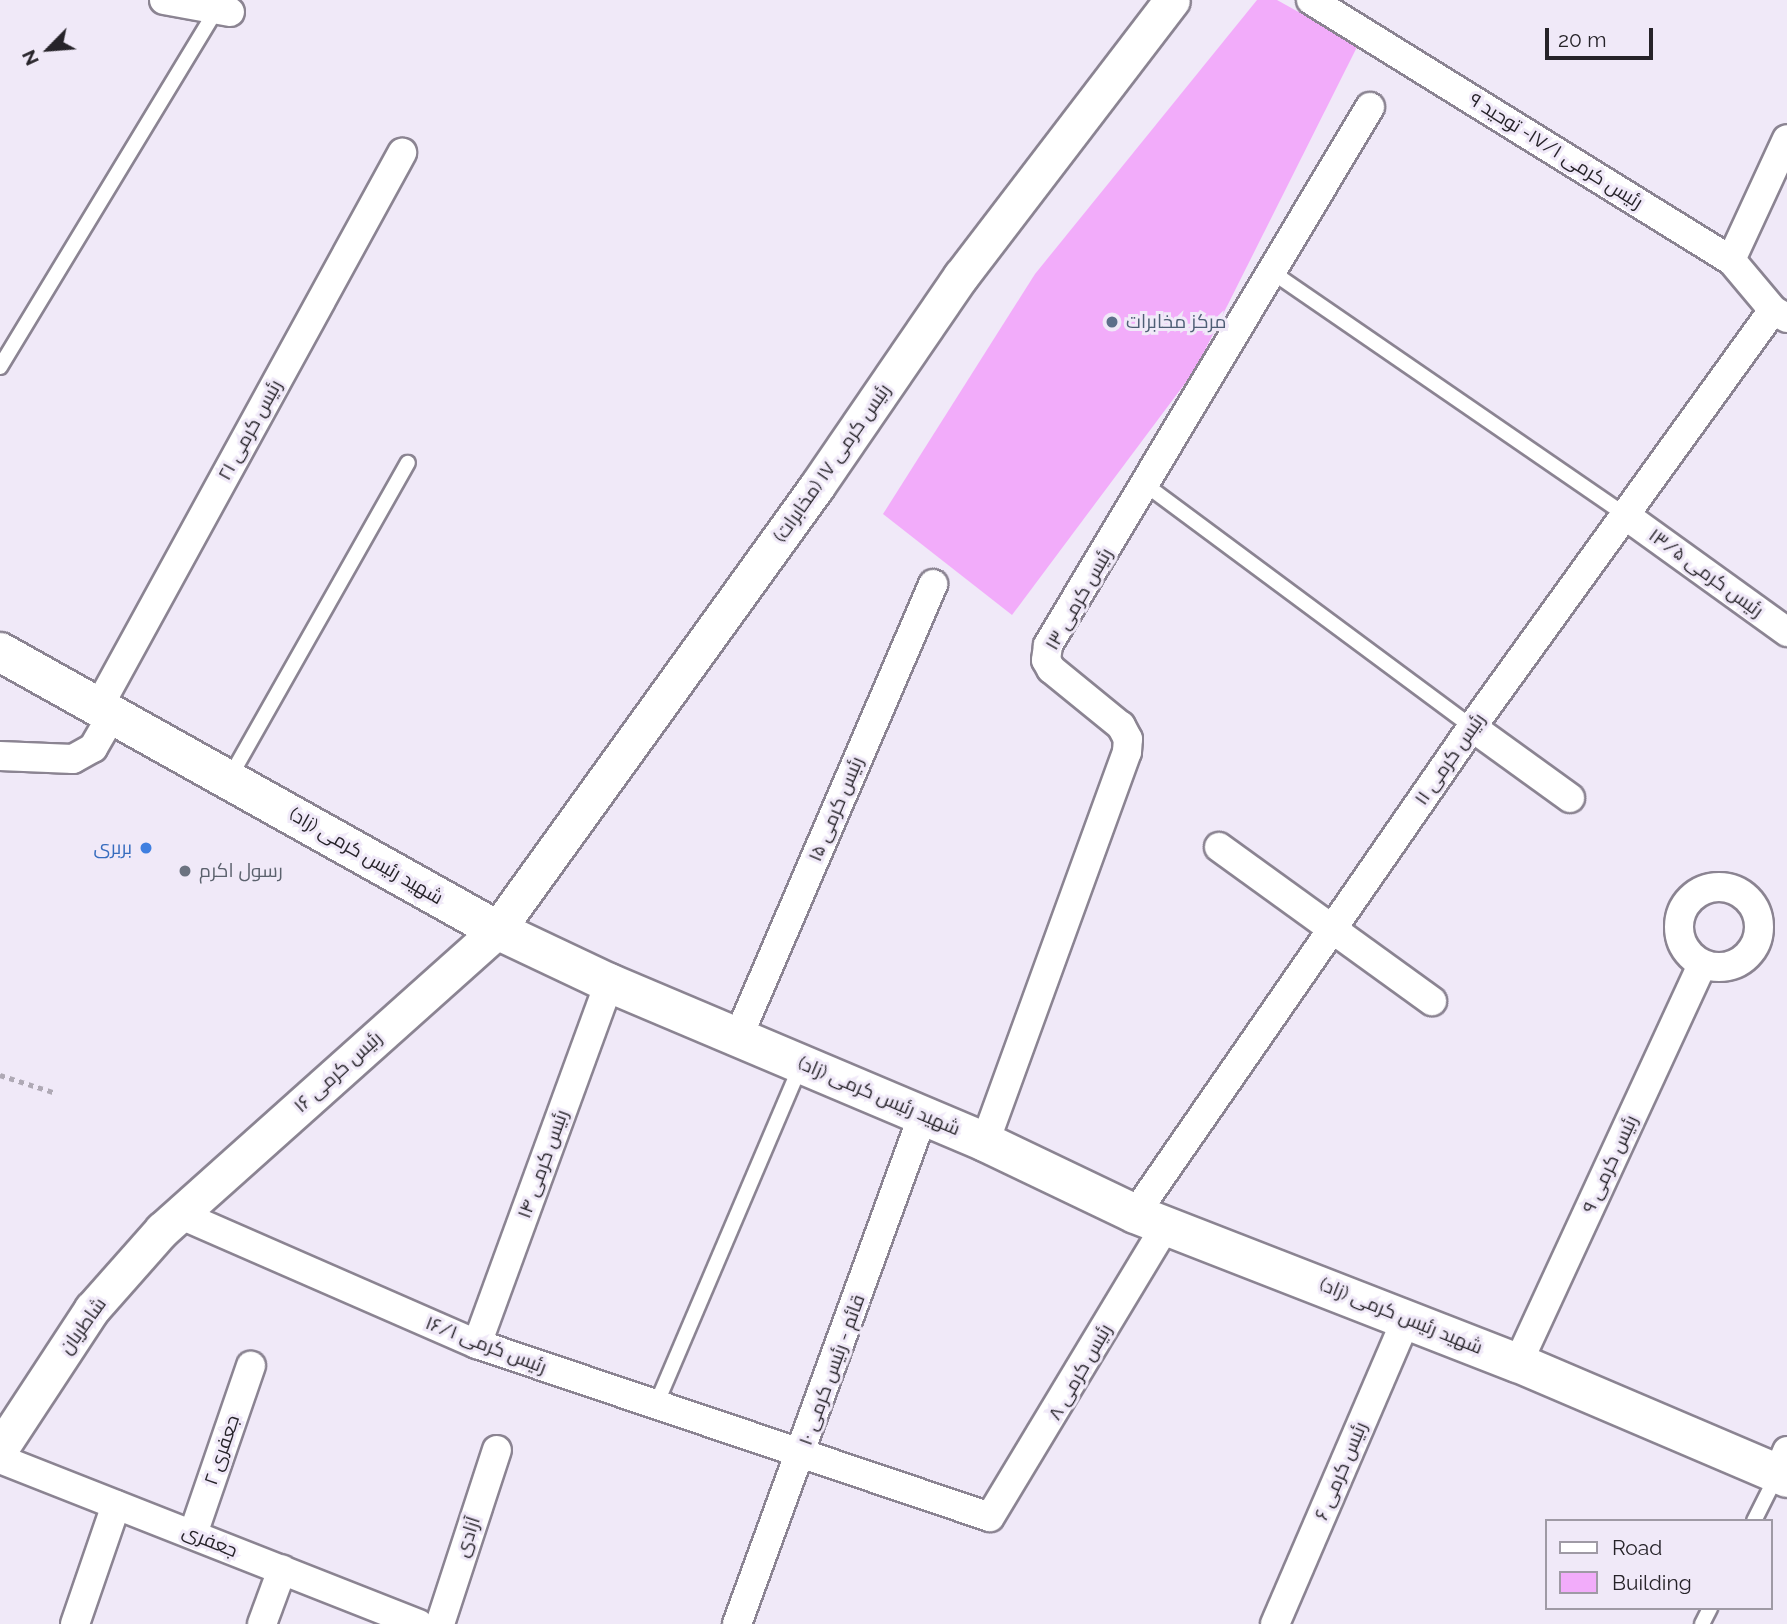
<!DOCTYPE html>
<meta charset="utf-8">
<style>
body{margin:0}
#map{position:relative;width:1787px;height:1624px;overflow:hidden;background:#f0e9f8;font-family:Raleway,Cairo,sans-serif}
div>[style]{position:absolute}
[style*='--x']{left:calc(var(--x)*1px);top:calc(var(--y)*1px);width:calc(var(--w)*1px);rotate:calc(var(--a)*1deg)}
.building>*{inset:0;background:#f2acfa}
.path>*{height:4.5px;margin-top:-2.25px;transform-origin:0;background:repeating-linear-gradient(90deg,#afa9b5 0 5px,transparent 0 10px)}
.roads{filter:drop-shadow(2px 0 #8b8492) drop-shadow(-2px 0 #8b8492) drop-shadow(0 2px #8b8492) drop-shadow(0 -2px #8b8492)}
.service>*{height:14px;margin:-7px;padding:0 7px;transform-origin:7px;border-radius:7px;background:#fff}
.minor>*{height:28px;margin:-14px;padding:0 14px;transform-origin:14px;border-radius:14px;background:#fff}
.minor>.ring{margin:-14px;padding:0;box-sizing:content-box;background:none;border:28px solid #fff;border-radius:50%}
.tertiary>*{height:35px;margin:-17.5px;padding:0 17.5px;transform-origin:17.5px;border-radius:17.5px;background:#fff}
.secondary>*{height:38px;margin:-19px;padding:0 19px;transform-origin:19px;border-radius:19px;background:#fff}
.dots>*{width:19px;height:19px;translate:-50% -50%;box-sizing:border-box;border:4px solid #f0e9f8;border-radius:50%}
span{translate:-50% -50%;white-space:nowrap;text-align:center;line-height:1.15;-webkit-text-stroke:6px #f0e9f8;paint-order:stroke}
.street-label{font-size:19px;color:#262329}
.service-label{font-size:19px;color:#4e5e75}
.left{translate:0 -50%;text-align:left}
.shop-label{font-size:19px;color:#366cbe}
.right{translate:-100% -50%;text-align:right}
.worship-label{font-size:19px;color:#5b616d}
.legend{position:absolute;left:1545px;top:1519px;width:228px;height:91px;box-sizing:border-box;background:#f0e9f8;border:2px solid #9f9aa5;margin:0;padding:9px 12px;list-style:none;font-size:21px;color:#262329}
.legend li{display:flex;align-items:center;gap:14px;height:35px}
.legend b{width:35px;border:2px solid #9f9aa5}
.north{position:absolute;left:14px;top:14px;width:70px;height:70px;-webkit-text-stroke:5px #f0e9f8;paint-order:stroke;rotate:245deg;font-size:19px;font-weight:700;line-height:28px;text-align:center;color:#262329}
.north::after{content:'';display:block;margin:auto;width:24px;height:32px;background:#262329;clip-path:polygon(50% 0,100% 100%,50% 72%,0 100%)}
.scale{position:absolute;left:1545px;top:28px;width:108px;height:32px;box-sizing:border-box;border:4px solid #262329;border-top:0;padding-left:9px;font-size:21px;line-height:24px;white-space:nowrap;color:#262329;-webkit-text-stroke:5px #f0e9f8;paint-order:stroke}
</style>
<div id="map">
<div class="building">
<i style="clip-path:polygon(1257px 0,1277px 0,1358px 45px,1195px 370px,1012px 615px,883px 514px,1035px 274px)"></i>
</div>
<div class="path">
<i style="--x:0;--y:1075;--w:56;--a:17.8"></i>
</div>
<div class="roads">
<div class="service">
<i style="--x:1272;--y:272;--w:429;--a:34.5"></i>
<i style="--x:0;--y:367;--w:419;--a:-58.8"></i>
<i style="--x:1146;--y:485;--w:406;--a:36.6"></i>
<i style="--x:230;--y:777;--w:361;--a:-60.5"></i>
<i style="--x:655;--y:1407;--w:370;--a:-66.9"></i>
<i style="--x:1754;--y:1521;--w:51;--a:-63.4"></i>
<i style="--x:1702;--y:1624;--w:18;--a:-63"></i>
</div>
<div class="minor">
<i style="--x:164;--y:0;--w:67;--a:10.3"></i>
<i style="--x:1311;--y:0;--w:494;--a:31.8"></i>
<i style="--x:1731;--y:260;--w:65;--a:50"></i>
<i style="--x:1773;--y:310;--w:16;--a:30"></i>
<i style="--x:1731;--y:260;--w:133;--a:-65.2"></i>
<i style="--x:1625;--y:515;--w:200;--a:35.8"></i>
<i style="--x:99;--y:706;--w:631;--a:-61.28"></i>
<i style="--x:1472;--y:727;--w:121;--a:35.9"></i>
<i style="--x:0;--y:756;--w:73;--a:2.4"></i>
<i style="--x:73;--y:759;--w:23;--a:-29"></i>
<i style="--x:93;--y:748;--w:39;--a:-60"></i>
<i style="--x:1219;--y:847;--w:263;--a:35.9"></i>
<i class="ring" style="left:1679px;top:887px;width:52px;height:52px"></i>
<i style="--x:739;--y:1035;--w:491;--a:-66.7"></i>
<i style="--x:985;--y:1142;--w:415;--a:-70"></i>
<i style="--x:1127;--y:752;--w:13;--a:-86"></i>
<i style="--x:1128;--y:739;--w:15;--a:-118"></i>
<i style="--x:1121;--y:726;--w:90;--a:-140.8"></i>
<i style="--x:1051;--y:669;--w:10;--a:-119"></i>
<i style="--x:1046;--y:660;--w:15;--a:-82"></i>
<i style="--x:1048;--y:645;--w:627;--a:-59.1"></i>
<i style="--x:179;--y:1214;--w:325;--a:23.6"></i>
<i style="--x:477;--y:1344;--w:541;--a:18.64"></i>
<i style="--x:990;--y:1517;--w:341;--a:-58.9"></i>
<i style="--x:1135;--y:1214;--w:592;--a:-55.32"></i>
<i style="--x:1472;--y:727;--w:514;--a:-54.18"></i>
<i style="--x:477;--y:1344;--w:384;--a:-69.9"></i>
<i style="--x:1518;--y:1363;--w:439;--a:-65.2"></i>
<i style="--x:0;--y:1459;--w:450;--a:21.5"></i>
<i style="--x:1777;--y:1475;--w:26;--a:-67"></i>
<i style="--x:193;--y:1534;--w:178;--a:-71"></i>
<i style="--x:75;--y:1624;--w:126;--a:-71"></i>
<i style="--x:262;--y:1624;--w:58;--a:-69.7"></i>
<i style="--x:440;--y:1624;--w:183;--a:-71.9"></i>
<i style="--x:737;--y:1624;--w:542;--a:-69.93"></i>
<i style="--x:1275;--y:1624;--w:333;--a:-66.7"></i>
</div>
<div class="tertiary">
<i style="--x:0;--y:1449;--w:168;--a:-56.7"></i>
<i style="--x:92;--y:1309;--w:106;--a:-48.5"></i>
<i style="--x:162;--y:1230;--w:450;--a:-41.8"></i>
<i style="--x:497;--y:930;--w:547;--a:-54.22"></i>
<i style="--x:817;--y:486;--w:255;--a:-55.6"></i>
<i style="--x:961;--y:276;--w:347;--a:-52.6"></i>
</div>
<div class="secondary">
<i style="--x:0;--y:652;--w:569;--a:29.22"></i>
<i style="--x:497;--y:930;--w:124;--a:25.3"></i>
<i style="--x:609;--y:983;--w:408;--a:22.9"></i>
<i style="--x:985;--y:1142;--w:166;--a:25.6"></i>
<i style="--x:1135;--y:1214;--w:411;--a:21.3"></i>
<i style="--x:1518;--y:1363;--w:293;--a:23.1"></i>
</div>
</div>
<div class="dots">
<i style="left:1112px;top:322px;background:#5c6f8a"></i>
<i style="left:146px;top:848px;background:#3f7fe0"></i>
<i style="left:185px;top:871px;background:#6b7280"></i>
</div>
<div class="street-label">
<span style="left:1556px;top:151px;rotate:32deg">رئیس کرمی ۱۷/۱- توحید ۹</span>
<span style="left:250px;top:430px;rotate:-61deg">رئیس کرمی ۲۱</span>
<span style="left:832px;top:463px;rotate:-55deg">رئیس کرمی ۱۷ (مخابرات)</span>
<span style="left:1706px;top:573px;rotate:36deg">رئیس کرمی ۱۳/۵</span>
<span style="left:1079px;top:599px;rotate:-60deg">رئیس کرمی ۱۳</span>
<span style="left:1450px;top:759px;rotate:-55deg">رئیس کرمی ۱۱</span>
<span style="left:836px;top:809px;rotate:-67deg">رئیس کرمی ۱۵</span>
<span style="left:366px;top:856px;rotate:30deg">شهید رئیس کرمی (زاد)</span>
<span style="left:338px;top:1072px;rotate:-42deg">رئیس کرمی ۱۶</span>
<span style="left:879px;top:1096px;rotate:23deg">شهید رئیس کرمی (زاد)</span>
<span style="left:543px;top:1164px;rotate:-70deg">رئیس کرمی ۱۴</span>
<span style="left:1610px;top:1164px;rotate:-65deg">رئیس کرمی ۹</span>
<span style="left:1401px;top:1316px;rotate:22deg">شهید رئیس کرمی (زاد)</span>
<span style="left:83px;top:1326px;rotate:-54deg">شاطریان</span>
<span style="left:486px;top:1345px;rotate:21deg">رئیس کرمی ۱۶/۱</span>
<span style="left:832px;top:1370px;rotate:-70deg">قائم - رئیس کرمی ۱۰</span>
<span style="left:1080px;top:1372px;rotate:-60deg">رئیس کرمی ۸</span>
<span style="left:222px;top:1450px;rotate:-71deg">جعفری ۲</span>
<span style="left:1341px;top:1471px;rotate:-67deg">رئیس کرمی ۶</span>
<span style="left:468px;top:1537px;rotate:-72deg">آزادی</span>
<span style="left:210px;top:1541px;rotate:22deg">جعفری</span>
</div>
<div class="service-label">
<span class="left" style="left:1126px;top:322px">مرکز مخابرات</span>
</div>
<div class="shop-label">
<span class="right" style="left:132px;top:848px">بربری</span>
</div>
<div class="worship-label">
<span class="left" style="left:199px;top:871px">رسول اکرم</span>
</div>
<ul class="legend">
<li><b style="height:9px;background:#fff"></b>Road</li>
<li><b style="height:19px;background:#f2acfa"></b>Building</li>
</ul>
<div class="north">N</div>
<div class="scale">20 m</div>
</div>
